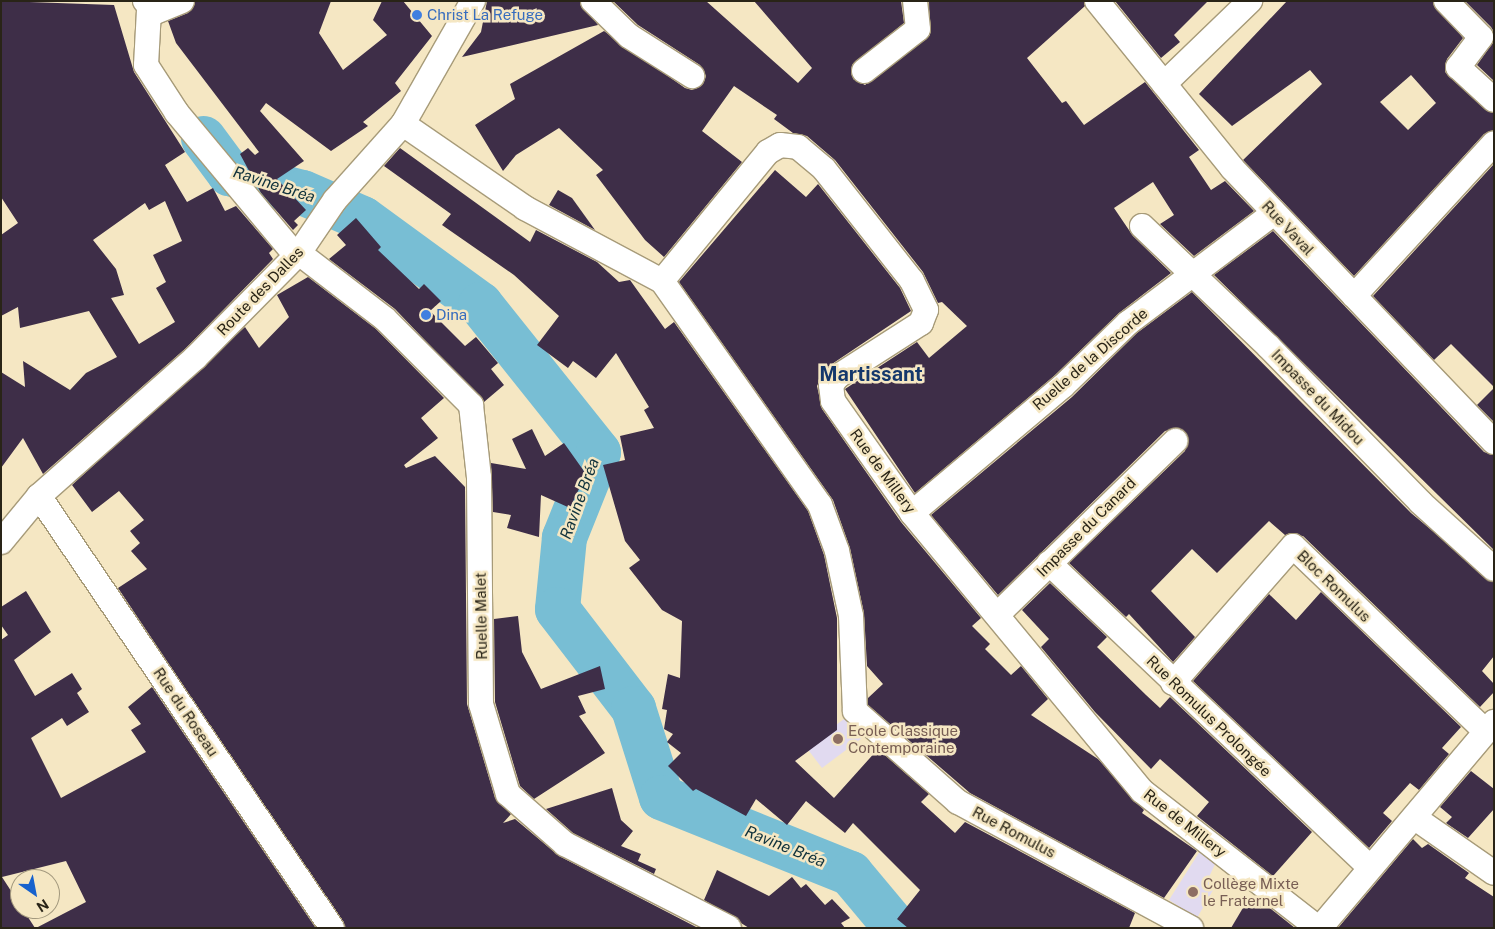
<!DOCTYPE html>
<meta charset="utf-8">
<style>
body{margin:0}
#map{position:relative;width:1495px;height:929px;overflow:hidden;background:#f5e7c3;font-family:"Public Sans",sans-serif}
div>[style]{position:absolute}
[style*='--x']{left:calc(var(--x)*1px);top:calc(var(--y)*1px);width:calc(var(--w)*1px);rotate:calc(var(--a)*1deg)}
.education>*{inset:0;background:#e1daf0}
.river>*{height:45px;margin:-22.5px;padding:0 22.5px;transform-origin:22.5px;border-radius:22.5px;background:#78bed4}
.building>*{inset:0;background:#3e2e48}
.roads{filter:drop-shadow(1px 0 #a79b79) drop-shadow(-1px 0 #a79b79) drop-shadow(0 1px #a79b79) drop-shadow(0 -1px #a79b79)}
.street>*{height:24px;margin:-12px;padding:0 12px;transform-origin:12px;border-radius:12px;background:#fff}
.dots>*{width:14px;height:14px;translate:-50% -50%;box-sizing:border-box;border:2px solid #f5e7c3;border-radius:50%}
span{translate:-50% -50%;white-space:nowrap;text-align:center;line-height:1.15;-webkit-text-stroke:5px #f5e7c3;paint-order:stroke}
.shop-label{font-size:15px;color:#366cbe}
.left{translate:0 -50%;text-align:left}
.street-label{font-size:15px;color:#292417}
.education-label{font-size:15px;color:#785e54}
.water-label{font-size:16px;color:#10323c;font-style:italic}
.district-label{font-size:20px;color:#14376b;font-weight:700}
.frame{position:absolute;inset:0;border:2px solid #292417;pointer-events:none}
.north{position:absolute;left:10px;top:869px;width:50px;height:50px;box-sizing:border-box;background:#f5e7c3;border:1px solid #a3997e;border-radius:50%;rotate:147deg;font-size:14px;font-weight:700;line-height:20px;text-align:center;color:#292417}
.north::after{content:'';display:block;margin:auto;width:18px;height:22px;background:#1762cd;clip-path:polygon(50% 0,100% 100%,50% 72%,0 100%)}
</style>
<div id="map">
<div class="education">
<i style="clip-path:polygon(855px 711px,870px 732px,822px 768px,806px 747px)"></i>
<i style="clip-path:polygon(1200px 851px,1216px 862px,1209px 877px,1217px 883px,1197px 918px,1169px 900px)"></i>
</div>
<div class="river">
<i style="--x:203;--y:138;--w:44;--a:53.4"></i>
<i style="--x:229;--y:173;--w:75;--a:14.6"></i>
<i style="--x:302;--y:192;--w:65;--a:23.4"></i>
<i style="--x:362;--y:218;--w:146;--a:36.1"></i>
<i style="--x:480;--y:304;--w:189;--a:51.4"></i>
<i style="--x:598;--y:452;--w:92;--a:111.8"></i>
<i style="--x:564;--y:537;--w:72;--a:95.6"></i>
<i style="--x:557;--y:609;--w:125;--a:52.5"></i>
<i style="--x:633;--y:708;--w:93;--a:72.5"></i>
<i style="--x:661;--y:797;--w:204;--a:21.9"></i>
<i style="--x:850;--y:873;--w:72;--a:50.1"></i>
</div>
<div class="building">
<i style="clip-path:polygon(evenodd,1px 1px,114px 5px,134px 72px,185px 152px,165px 165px,187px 202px,213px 188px,225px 211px,236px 206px,273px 249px,269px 253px,273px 259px,186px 348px,43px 474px,23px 438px,1px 468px,1px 372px,25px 387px,23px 361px,70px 390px,86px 373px,117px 357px,89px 311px,20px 328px,18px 307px,1px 316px,1px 235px,18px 223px,1px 197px,1px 1px,165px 201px,182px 241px,153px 255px,166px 282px,156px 288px,175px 322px,139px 344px,111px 298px,124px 295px,116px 269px,93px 240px,145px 203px,149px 210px,165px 201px)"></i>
<i style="clip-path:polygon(195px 1px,331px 1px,319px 33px,343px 70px,387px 35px,373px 20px,382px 1px,403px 1px,432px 36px,395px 83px,401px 91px,363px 122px,368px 126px,331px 151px,266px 103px,260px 111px,304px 161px,277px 179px,306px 210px,294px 221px,298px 225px,293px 230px,261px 193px,240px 154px,248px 148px,255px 155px,259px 152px,176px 43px,168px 21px,188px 13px)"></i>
<i style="clip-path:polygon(487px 1px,580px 1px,598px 25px,462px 57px,481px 32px)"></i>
<i style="clip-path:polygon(613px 1px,706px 1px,798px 83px,812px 68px,754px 1px,901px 1px,904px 23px,852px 65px,853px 79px,865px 85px,930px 35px,929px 1px,1084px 1px,1085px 6px,1027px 58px,1062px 103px,1066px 101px,1084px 125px,1145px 82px,1199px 150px,1189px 157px,1211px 190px,1225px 181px,1254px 211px,1194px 256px,1160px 224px,1174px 215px,1153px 182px,1114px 208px,1133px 236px,1171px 273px,1119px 313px,1054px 376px,915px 493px,845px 389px,917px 342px,929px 358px,967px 326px,942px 302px,938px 303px,923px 272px,835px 160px,807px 136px,793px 133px,774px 119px,777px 115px,734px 86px,702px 131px,742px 162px,664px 257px,645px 240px,596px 175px,603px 170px,559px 128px,516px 155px,503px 171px,475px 125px,515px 99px,510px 84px,604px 31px,685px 88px,692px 90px,703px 84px,706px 76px,700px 65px,638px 25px)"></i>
<i style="clip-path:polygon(1115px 1px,1208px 1px,1174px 35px,1180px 42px,1161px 58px)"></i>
<i style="clip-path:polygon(evenodd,1287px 1px,1433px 1px,1463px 38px,1447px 59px,1445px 72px,1494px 113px,1494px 130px,1484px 134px,1354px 276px,1243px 160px,1322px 84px,1310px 70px,1232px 126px,1199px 94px,1287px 1px,1411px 75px,1436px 103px,1408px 130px,1380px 102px,1411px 75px)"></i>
<i style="clip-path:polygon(1465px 1px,1494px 1px,1494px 32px,1491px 27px)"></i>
<i style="clip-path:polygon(1494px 41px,1494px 81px,1477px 65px)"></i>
<i style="clip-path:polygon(400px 148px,530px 242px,536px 230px,597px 262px,619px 282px,630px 280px,665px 329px,674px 322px,808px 511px,824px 555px,837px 618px,837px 730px,795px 761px,834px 798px,878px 749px,929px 794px,921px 802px,955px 833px,965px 822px,1135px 913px,1129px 928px,908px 928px,897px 919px,920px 890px,853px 823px,845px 833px,806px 801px,787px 825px,756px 799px,746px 816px,696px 789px,693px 791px,668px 766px,681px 753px,667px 742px,673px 734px,664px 729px,667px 710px,662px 709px,668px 674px,680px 678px,682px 621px,662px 610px,629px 568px,640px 560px,625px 541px,603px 465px,625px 460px,620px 436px,654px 428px,644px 410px,649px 407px,616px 353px,596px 378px,573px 361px,568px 368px,537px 345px,559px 316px,514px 275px,442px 225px,451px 214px,384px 166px)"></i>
<i style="clip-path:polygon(1494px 164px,1494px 387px,1451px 344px,1434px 360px,1373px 296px)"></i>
<i style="clip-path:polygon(775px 170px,806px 197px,818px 184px,900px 288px,911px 311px,826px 368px,817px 386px,822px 409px,901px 522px,981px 618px,972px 626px,990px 644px,985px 649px,1011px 675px,1021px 666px,1048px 699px,1031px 715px,1098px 759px,1144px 810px,1142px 813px,1197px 851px,1164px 898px,970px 793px,868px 705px,868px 698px,883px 684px,867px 666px,864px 613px,850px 548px,833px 500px,679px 282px)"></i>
<i style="clip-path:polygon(558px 190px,572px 198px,595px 230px,549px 205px)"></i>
<i style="clip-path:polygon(356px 218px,381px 247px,378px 250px,419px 289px,424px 284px,441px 301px,430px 311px,465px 346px,476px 337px,498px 363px,491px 369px,504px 385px,484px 402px,395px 309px,329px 259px,346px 245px,337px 235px)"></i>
<i style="clip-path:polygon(1273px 231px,1484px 452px,1494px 455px,1494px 550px,1214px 275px)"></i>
<i style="clip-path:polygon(308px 277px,376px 329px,444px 398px,421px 418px,438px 438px,404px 465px,406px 468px,435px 456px,465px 487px,467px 704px,495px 798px,511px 814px,503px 823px,515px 819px,559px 856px,698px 928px,346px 928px,118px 588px,147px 569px,131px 551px,140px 543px,130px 531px,144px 520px,119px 491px,92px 512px,72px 485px,245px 327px,259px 348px,289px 317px,277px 295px)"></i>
<i style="clip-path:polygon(1192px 292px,1411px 513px,1494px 582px,1494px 656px,1482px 671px,1494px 684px,1494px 692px,1480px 707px,1303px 536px,1285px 535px,1269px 521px,1217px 573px,1192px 549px,1151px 591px,1195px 637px,1173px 662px,1129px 614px,1126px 617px,1069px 563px,1185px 451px,1188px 438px,1179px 428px,1165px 431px,998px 595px,931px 515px,1072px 397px,1137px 333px)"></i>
<i style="clip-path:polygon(1494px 388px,1494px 422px,1477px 405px)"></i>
<i style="clip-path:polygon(532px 429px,545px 456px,564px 443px,586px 474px,570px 508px,541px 495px,539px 537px,507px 528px,511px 515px,493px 512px,491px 463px,526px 469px,512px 439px)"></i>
<i style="clip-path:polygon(1050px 583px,1107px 637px,1097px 647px,1146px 695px,1160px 708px,1170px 697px,1312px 832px,1273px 876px,1197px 816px,1209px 802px,1160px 759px,1151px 769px,1095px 712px,1041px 647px,1049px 639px,1022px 610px)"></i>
<i style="clip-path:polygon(26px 591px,51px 632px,14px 660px,35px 696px,72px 673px,82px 689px,77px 693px,89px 712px,67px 726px,62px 718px,31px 738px,61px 798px,146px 752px,131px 730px,141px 724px,128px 707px,152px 687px,315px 927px,36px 928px,86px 902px,66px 861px,2px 877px,35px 928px,1px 928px,1px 640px,8px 635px,1px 625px,1px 607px)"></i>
<i style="clip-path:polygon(1321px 592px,1461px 727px,1442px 748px,1449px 754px,1419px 790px,1410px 783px,1383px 813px,1392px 821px,1369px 848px,1193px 681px,1269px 594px,1296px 620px)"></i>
<i style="clip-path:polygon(518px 616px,522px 652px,541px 689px,600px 666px,605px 689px,578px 696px,586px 713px,579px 716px,605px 753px,534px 799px,520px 786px,495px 702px,494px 619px)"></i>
<i style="clip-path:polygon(1471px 771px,1494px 789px,1494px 809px,1468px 838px,1446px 823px,1452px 817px,1440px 807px)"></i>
<i style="clip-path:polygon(612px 788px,621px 820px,633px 831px,621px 846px,641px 854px,638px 861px,656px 869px,654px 874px,573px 833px,546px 809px)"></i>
<i style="clip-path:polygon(1413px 839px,1422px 848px,1428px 844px,1469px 873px,1465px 878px,1494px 897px,1494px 928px,1338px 928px)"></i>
<i style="clip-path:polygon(717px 870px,769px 896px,792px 877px,801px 888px,806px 884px,825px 905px,832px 899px,850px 918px,841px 923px,845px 928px,749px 928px,704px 900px)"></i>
<i style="clip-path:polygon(1250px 896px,1271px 909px,1295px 928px,1231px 928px)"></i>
</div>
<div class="roads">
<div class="street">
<i style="--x:145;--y:1;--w:15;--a:48"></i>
<i style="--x:155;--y:12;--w:29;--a:-22"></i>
<i style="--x:593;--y:1;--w:50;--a:44.2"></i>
<i style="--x:629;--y:36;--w:75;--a:32.4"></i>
<i style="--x:1097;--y:1;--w:215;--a:51"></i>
<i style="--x:1232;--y:168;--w:379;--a:46.3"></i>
<i style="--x:1446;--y:1;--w:50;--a:45.8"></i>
<i style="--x:1481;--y:37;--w:38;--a:127"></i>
<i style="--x:1458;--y:67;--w:49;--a:42.5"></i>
<i style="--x:149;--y:10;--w:55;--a:93.1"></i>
<i style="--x:146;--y:65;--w:57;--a:57.1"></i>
<i style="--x:177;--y:113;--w:186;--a:50.2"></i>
<i style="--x:864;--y:71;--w:68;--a:-37.9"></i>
<i style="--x:918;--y:29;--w:28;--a:-96"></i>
<i style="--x:1164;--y:84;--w:120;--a:-44"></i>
<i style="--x:403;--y:124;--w:148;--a:34.5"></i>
<i style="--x:525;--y:208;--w:155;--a:28.1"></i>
<i style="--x:662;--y:281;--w:274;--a:54.8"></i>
<i style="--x:820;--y:505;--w:49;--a:69.7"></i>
<i style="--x:837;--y:551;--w:66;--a:77.8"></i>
<i style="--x:851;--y:616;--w:95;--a:87.6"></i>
<i style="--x:855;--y:711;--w:137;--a:41.5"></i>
<i style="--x:958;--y:802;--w:265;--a:28.4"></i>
<i style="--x:1142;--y:226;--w:174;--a:43.6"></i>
<i style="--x:1268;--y:346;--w:219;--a:45.7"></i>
<i style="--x:1421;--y:503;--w:98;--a:42.1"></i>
<i style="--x:299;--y:253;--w:108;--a:37.5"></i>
<i style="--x:385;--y:319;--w:122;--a:45"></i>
<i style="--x:471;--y:405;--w:72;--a:83.7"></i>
<i style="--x:479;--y:477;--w:227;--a:89.5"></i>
<i style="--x:481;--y:704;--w:94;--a:73.3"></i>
<i style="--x:508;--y:794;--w:76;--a:41.3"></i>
<i style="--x:565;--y:844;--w:184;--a:27.1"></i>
<i style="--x:662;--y:281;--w:167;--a:-50.6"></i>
<i style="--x:768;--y:152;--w:14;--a:-30"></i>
<i style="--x:780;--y:145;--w:18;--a:6"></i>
<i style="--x:798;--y:147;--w:34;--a:40"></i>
<i style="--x:824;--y:169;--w:142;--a:51.8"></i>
<i style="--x:912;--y:281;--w:32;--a:64"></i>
<i style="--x:926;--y:310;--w:14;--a:111"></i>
<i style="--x:921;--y:323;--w:100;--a:147.3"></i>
<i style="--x:837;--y:377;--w:10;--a:127"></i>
<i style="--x:831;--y:385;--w:16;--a:83"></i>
<i style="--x:833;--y:401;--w:137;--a:54.8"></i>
<i style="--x:912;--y:513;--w:361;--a:50.4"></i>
<i style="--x:1142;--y:791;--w:223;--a:37.9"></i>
<i style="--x:1354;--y:296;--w:207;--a:-47.5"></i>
<i style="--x:39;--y:496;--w:522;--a:55.85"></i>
<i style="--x:912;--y:513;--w:197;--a:-40.1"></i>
<i style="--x:1063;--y:386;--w:91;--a:-44.1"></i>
<i style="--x:1128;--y:323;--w:183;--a:-37"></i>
<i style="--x:1;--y:542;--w:60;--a:-50.4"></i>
<i style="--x:39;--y:496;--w:208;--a:-41.5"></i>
<i style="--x:195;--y:358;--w:148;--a:-45.3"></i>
<i style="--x:299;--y:253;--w:64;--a:-55.8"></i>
<i style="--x:335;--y:200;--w:102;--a:-48.2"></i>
<i style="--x:403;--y:124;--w:142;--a:-60.4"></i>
<i style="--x:1049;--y:563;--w:441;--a:43.5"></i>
<i style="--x:998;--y:614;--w:248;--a:-44.3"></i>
<i style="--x:1173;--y:683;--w:182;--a:-48.8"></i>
<i style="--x:1293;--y:546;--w:267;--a:43.9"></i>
<i style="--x:1415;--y:818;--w:96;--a:34.8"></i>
<i style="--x:1320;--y:928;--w:270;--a:-49.8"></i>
</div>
</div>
<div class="dots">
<i style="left:417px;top:15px;background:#3f7fe0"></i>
<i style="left:426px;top:315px;background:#3f7fe0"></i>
<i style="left:838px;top:739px;background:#8d6e63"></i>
<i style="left:1193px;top:892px;background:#8d6e63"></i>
</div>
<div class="shop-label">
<span class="left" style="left:427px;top:15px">Christ La Refuge</span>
<span class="left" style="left:436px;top:315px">Dina</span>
</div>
<div class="street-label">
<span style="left:1288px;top:228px;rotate:47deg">Rue Vaval</span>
<span style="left:260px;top:291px;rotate:-46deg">Route des Dalles</span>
<span style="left:1090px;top:359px;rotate:-41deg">Ruelle de la Discorde</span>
<span style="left:1318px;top:397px;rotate:46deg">Impasse du Midou</span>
<span style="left:883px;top:471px;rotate:54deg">Rue de Millery</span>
<span style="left:1086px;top:527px;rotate:-45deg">Impasse du Canard</span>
<span style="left:1334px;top:586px;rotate:44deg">Bloc Romulus</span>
<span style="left:481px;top:616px;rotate:-91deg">Ruelle Malet</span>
<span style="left:186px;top:712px;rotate:56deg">Rue du Roseau</span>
<span style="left:1209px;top:716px;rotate:44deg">Rue Romulus Prolongée</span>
<span style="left:1185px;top:823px;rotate:38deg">Rue de Millery</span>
<span style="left:1014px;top:832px;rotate:28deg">Rue Romulus</span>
</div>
<div class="education-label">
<span class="left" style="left:848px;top:739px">Ecole Classique<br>Contemporaine</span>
<span class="left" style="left:1203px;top:892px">Collège Mixte<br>le Fraternel</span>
</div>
<div class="water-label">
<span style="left:274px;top:185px;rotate:18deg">Ravine Bréa</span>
<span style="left:580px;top:499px;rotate:-70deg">Ravine Bréa</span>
<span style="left:785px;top:847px;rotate:22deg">Ravine Bréa</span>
</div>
<div class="district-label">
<span style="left:871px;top:374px">Martissant</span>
</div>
<div class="frame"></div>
<div class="north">N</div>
</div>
